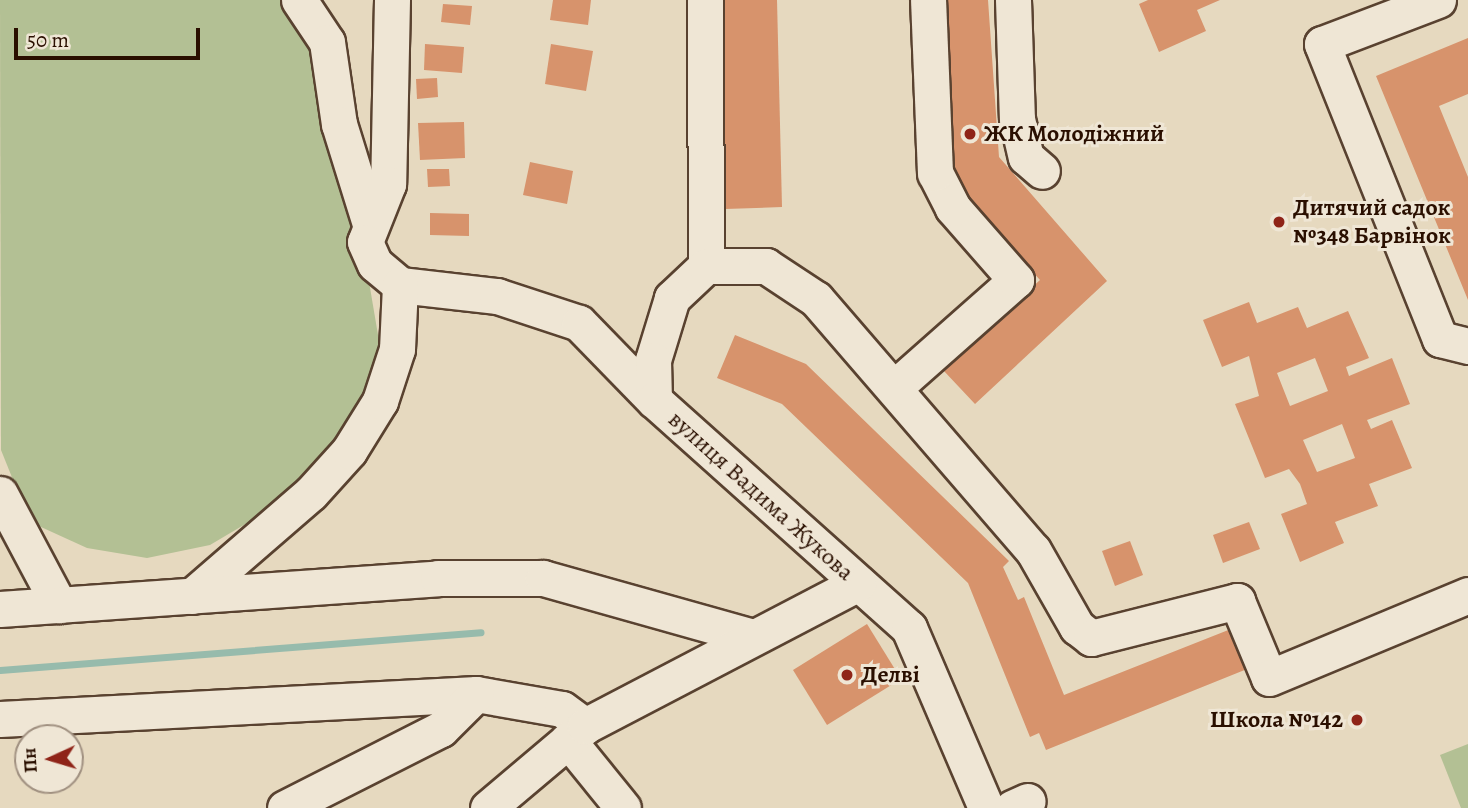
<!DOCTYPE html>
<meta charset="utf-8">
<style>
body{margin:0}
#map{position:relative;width:1468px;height:808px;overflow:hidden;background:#e6d9bf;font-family:Alegreya,serif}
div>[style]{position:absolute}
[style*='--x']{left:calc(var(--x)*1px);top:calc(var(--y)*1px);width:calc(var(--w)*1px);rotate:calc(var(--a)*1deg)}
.green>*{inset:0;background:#b3c094}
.stream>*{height:7px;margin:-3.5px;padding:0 3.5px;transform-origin:3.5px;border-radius:3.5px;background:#97bbac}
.building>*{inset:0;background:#d7936c}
.roads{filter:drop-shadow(2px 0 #594230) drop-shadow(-2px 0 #594230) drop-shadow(0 2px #594230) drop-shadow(0 -2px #594230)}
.minor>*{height:35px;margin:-17.5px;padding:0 17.5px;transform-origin:17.5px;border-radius:17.5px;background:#efe6d5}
.dots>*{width:19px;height:19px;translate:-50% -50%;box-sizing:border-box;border:4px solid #efe6d5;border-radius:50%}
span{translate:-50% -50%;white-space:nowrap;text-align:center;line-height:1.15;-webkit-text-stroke:6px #efe6d5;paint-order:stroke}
.poi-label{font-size:24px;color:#2a0f00;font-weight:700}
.left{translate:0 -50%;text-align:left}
.right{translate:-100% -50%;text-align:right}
.street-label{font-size:24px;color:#2a0f00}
.north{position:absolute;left:14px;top:724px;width:70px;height:70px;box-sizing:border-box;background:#efe6d5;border:2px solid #a09080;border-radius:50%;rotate:266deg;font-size:19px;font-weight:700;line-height:28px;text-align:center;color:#2a0f00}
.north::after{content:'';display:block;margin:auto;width:24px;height:32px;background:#8f2418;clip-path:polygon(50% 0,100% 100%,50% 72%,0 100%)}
.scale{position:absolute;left:14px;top:28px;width:186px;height:32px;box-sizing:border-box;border:4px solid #2a0f00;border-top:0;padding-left:9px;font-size:21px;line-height:24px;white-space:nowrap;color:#2a0f00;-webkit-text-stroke:5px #efe6d5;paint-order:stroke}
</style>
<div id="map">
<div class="green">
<i style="clip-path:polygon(0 0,281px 0,316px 63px,365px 258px,379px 341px,375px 389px,319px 460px,264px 513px,210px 545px,147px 558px,87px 548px,30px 522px,1px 450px)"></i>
<i style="clip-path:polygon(1468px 744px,1468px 808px,1461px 808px,1440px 755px)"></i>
</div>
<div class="stream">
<i style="--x:0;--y:670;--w:482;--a:-4.5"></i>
</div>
<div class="building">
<i style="clip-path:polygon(553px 0,591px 0,588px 25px,550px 20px)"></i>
<i style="clip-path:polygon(720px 0,777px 0,782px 207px,725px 209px)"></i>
<i style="clip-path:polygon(942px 0,988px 0,999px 157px,1107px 281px,975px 404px,943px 370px,1040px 280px,965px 196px,953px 168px)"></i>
<i style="clip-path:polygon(1148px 0,1220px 0,1197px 10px,1206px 31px,1159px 52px,1139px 4px)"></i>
<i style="clip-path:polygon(443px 4px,472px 6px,470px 25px,441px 22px)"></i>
<i style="clip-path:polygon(1468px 38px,1468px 94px,1439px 106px,1468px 177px,1468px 300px,1376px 76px)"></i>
<i style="clip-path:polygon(425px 44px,464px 47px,462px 73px,424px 70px)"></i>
<i style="clip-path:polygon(551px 44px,593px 51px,586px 91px,545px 84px)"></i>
<i style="clip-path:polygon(437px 78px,438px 97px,417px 99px,416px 79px)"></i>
<i style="clip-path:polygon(464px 122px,465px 158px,420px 160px,418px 123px)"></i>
<i style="clip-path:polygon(530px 162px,573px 171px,567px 204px,523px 195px)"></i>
<i style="clip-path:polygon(427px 169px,449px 169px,450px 186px,428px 187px)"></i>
<i style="clip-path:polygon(430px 213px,469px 214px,469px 236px,430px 235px)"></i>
<i style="clip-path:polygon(evenodd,1249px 302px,1257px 323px,1298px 307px,1307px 328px,1348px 311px,1369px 358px,1346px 367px,1349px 376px,1392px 358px,1410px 404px,1367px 420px,1371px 429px,1392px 420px,1412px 468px,1369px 484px,1378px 506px,1335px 522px,1344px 543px,1300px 562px,1281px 514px,1307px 504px,1300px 484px,1289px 469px,1265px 478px,1235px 404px,1259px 396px,1249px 356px,1222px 367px,1203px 320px,1249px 302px,1315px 358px,1328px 391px,1290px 406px,1277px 373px,1315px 358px,1249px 302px,1342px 424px,1355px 458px,1317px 472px,1303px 440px,1342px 424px)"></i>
<i style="clip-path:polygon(735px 335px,806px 364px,1009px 561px,1003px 567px,1018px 600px,1024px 597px,1064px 695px,1241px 625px,1257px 665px,1046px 750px,1039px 733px,1030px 737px,968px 583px,782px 404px,717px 378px)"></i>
<i style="clip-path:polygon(1249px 522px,1260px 549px,1223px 563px,1213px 535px)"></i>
<i style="clip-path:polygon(1130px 541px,1143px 575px,1115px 586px,1102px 551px)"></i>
<i style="clip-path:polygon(867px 624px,901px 679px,827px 725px,793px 670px)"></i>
</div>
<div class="roads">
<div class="minor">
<i style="--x:299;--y:0;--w:50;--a:56.3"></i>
<i style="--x:327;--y:42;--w:83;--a:81.7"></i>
<i style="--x:339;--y:124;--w:102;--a:72.8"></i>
<i style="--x:392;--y:0;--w:184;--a:91.2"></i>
<i style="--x:388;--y:184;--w:62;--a:111.6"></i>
<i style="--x:365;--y:242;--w:24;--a:66"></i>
<i style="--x:375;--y:264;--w:33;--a:40"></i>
<i style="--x:400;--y:285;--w:98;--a:6.5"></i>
<i style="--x:497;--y:296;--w:86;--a:18.2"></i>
<i style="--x:579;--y:323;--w:107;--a:45.8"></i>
<i style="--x:705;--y:0;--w:266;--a:89.8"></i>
<i style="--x:706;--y:266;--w:47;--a:136.7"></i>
<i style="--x:672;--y:298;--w:65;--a:107"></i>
<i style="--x:653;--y:360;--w:40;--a:88.6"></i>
<i style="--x:654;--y:400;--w:342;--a:41.8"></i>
<i style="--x:909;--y:628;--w:196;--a:66.8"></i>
<i style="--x:1013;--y:0;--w:119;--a:88.1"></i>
<i style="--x:1017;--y:119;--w:39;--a:77"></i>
<i style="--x:1026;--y:157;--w:21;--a:41"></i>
<i style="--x:1438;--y:0;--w:124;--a:159.2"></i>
<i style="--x:1322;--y:44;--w:318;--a:68.2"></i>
<i style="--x:1440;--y:339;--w:29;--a:14"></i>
<i style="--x:706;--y:266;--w:60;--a:0"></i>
<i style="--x:766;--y:266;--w:60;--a:33.4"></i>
<i style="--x:816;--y:299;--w:332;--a:49.2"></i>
<i style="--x:1033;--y:550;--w:89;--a:60.3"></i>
<i style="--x:1077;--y:627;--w:18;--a:38"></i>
<i style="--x:1091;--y:638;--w:151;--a:-14.2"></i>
<i style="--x:1237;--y:601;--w:83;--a:67.4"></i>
<i style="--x:1269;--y:678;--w:216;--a:-22.6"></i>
<i style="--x:894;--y:388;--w:163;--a:-41.5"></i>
<i style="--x:1016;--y:280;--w:96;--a:-131.2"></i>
<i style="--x:953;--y:208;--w:39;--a:-117"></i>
<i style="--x:935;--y:173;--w:173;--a:-92.3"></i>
<i style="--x:0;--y:494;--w:126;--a:62"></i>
<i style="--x:192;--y:596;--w:157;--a:-40.9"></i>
<i style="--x:311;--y:493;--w:57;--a:-47.9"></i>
<i style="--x:349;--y:451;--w:59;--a:-58.2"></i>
<i style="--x:380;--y:401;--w:55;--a:-71.9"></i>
<i style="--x:397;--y:349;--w:64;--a:-87.3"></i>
<i style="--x:0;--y:609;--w:439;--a:-4"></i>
<i style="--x:438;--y:578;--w:105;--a:0"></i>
<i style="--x:543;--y:578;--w:215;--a:15.7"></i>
<i style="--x:0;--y:719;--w:477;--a:-3"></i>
<i style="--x:476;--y:694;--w:87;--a:9.9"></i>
<i style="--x:562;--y:709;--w:29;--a:36"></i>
<i style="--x:568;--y:740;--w:87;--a:51"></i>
<i style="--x:285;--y:808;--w:175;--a:-26.9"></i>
<i style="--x:441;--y:729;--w:49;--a:-45"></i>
<i style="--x:488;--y:808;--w:127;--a:-40.2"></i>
<i style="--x:585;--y:726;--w:308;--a:-27.6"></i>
<i style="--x:1012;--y:808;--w:17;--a:-24"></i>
</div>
</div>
<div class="dots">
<i style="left:970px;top:134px;background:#8f2418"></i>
<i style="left:1279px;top:222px;background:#8f2418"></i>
<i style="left:847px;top:675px;background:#8f2418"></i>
<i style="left:1357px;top:720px;background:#8f2418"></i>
</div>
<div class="poi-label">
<span class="left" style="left:984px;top:134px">ЖК Молодіжний</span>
<span class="left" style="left:1293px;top:222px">Дитячий садок<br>№348 Барвінок</span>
<span class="left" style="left:861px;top:675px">Делві</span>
<span class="right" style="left:1343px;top:720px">Школа №142</span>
</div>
<div class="street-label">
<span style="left:761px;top:496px;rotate:42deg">вулиця Вадима Жукова</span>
</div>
<div class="north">Пн</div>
<div class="scale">50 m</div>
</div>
